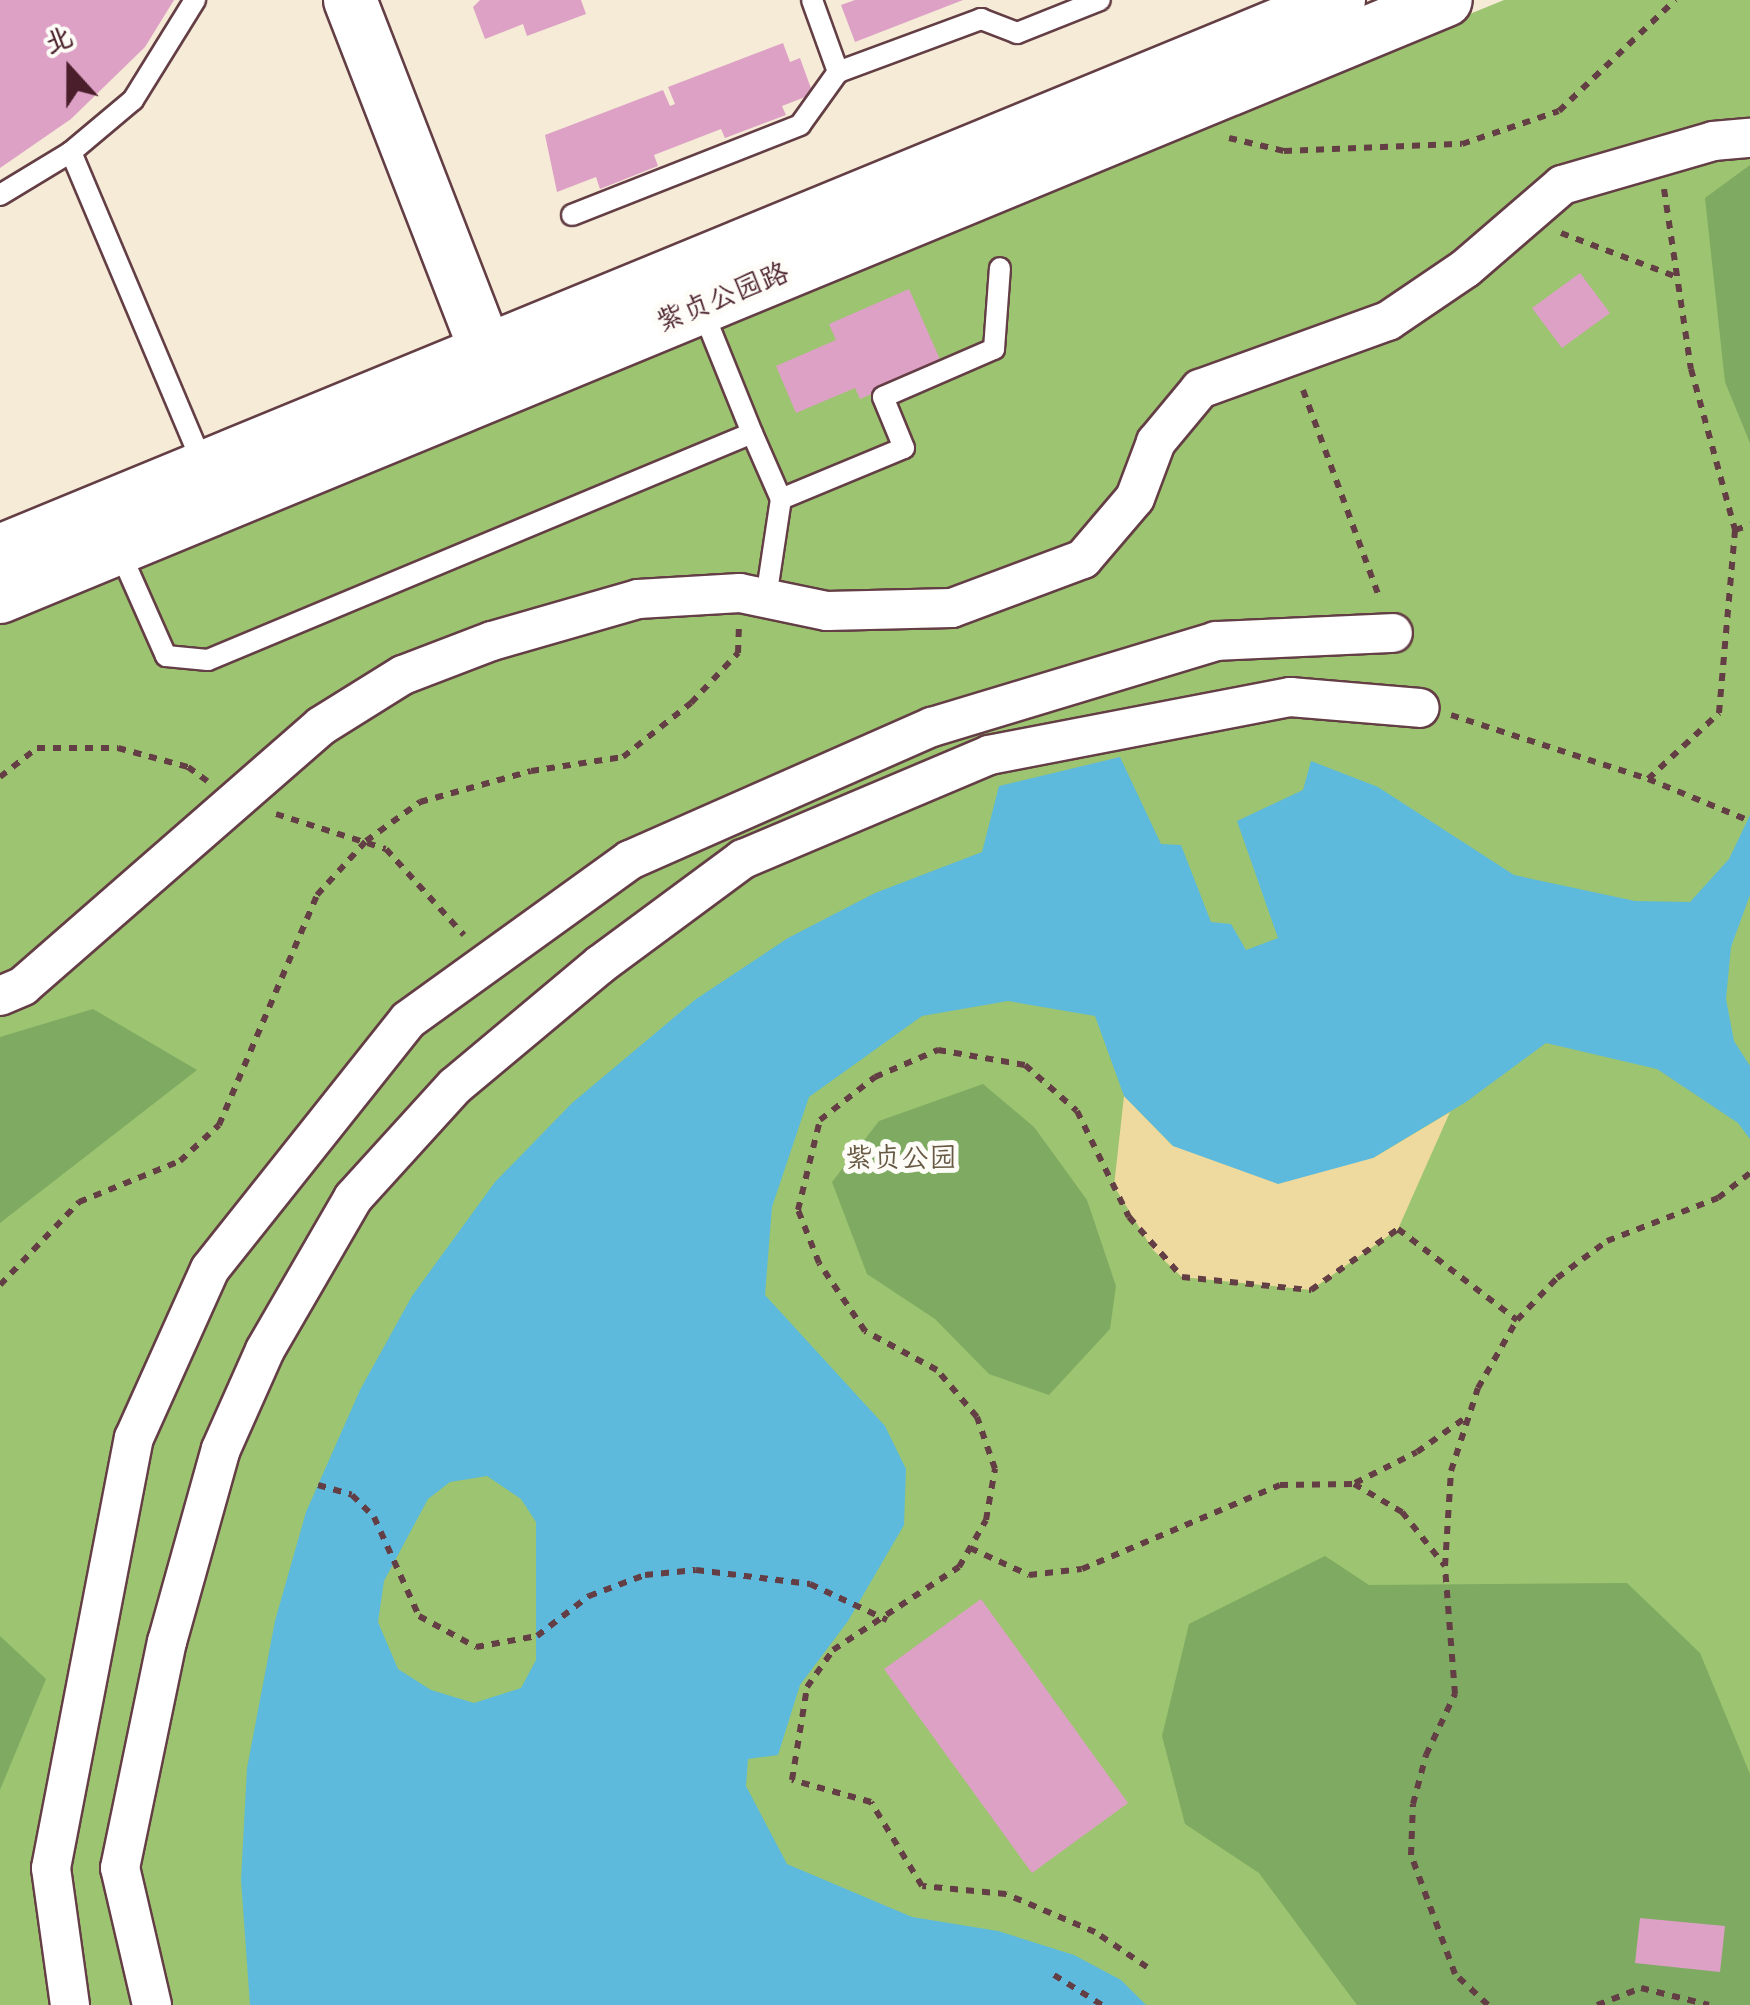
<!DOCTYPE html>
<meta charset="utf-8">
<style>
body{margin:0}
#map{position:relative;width:1750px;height:2005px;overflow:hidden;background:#f5ebd7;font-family:Kalam,"LXGW WenKai TC",sans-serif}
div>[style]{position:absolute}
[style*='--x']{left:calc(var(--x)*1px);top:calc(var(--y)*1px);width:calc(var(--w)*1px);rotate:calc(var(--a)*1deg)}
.green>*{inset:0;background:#9dc470}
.forest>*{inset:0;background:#7eaa62}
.sand>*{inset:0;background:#eeda9e}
.water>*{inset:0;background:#5dbadc}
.building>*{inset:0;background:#dda1c5}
.path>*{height:6px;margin-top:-3px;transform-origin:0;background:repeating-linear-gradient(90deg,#643e45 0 8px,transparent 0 16px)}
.roads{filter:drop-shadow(2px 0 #643e45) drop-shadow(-2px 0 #643e45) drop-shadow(0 2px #643e45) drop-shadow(0 -2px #643e45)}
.lane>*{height:20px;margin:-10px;padding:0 10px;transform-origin:10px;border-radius:10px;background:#fff}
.street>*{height:38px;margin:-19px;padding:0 19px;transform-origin:19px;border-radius:19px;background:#fff}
.secondary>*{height:52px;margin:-26px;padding:0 26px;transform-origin:26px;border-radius:26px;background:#fff}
span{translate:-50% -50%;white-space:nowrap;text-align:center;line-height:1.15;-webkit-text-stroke:10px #fdfcf7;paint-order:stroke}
.street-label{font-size:28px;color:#4a1f2b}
.park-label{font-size:28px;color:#675943}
.north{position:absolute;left:20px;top:20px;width:100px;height:100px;-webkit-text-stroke:8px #fdfcf7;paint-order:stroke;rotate:339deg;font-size:28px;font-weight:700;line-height:40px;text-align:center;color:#4a1f2b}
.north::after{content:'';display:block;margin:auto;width:35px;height:45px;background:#4a1f2b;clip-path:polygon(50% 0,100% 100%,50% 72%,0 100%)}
</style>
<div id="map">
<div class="green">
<i style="clip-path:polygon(1504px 0,1750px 0,1750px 2005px,0 2005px,0 616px)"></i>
</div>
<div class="forest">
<i style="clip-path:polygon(1750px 165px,1750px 443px,1725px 382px,1705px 198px)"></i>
<i style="clip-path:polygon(93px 1009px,197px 1070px,0 1223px,0 1037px)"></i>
<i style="clip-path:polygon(983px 1084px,1034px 1127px,1087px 1200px,1116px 1286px,1110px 1329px,1049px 1395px,989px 1374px,935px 1319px,867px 1274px,832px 1182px,879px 1121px)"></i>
<i style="clip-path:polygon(1325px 1556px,1369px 1585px,1627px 1583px,1700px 1653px,1750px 1774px,1750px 2005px,1357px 2005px,1259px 1873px,1185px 1824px,1162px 1736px,1189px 1624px)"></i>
<i style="clip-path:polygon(0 1636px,46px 1679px,0 1790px)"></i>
</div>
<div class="sand">
<i style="clip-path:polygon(1124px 1096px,1173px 1146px,1373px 1158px,1450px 1112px,1398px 1229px,1311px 1290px,1182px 1277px,1153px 1250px,1114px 1186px)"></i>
</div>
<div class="water">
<i style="clip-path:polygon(evenodd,1120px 757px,1161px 844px,1181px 845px,1211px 922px,1231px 924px,1246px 950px,1278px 938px,1237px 821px,1303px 790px,1311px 761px,1378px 787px,1514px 875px,1635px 901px,1690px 902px,1729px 859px,1750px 815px,1750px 895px,1731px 947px,1726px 999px,1734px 1041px,1750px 1066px,1750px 1139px,1738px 1123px,1657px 1069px,1546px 1043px,1466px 1102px,1373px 1158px,1278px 1184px,1173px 1146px,1124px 1096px,1095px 1016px,1008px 1001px,922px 1016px,809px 1097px,772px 1207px,765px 1295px,885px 1426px,906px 1469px,904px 1525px,848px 1621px,800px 1685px,778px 1755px,748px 1759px,746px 1786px,787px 1864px,912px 1917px,998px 1931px,1074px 1955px,1121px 1980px,1146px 2005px,250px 2005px,241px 1880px,247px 1768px,275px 1621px,306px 1512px,360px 1390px,412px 1296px,495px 1182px,572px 1103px,696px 999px,788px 938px,875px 893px,982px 852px,999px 786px,1120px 757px,487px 1476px,521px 1499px,536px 1522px,536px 1660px,521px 1688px,474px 1703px,431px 1690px,398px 1669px,378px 1622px,384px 1581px,428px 1499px,450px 1482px,487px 1476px)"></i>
</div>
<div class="building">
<i style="clip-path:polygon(0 0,174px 0,145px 47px,71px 119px,0 168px)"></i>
<i style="clip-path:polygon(480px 0,581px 0,586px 14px,527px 36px,523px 24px,485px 39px,473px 7px)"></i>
<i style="clip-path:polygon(855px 0,963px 0,855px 42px,841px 5px)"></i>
<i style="clip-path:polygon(783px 43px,790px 62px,800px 58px,813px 94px,782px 106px,786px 115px,725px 138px,721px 129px,654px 155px,658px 166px,600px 189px,596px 177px,557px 192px,545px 135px,663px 90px,670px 106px,675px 104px,668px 87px)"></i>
<i style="clip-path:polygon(1580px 273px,1610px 313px,1562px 348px,1532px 308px)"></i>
<i style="clip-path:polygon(909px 289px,942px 364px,860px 399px,855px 388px,796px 413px,776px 366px,836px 340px,829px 324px)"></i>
<i style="clip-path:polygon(981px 1599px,1128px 1803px,1032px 1873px,884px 1669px)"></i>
<i style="clip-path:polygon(1640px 1918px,1725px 1926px,1720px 1972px,1635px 1963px)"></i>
</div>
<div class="path">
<i style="--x:1229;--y:138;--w:57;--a:13.3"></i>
<i style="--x:1284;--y:151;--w:178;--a:-2.3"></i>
<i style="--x:1462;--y:144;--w:102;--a:-18.8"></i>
<i style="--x:1559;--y:111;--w:161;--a:-43.7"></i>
<i style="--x:1664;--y:189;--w:182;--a:81.5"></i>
<i style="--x:1691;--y:369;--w:167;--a:74.7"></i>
<i style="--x:1561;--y:233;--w:124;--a:20.8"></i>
<i style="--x:1303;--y:390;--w:223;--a:69.8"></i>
<i style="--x:1451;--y:715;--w:207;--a:18"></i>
<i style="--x:1648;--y:779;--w:110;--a:22.4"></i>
<i style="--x:0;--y:777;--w:47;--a:-38.1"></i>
<i style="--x:37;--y:748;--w:81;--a:0"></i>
<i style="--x:118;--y:748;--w:73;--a:15.2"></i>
<i style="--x:188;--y:767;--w:24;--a:36"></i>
<i style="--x:1648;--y:779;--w:97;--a:-42.9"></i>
<i style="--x:1719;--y:713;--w:184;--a:-85"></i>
<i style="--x:1735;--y:530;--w:16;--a:-18"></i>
<i style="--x:276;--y:814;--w:115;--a:17.7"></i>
<i style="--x:386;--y:849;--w:116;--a:47.8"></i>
<i style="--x:0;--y:1285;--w:115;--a:-46.4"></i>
<i style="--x:79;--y:1202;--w:109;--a:-22.1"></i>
<i style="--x:180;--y:1161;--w:53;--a:-42.7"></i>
<i style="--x:219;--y:1125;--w:250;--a:-66.9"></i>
<i style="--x:317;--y:895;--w:73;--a:-47.8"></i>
<i style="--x:366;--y:841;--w:67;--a:-35.8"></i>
<i style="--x:420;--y:802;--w:115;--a:-15.6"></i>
<i style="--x:531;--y:771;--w:93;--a:-8.7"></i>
<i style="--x:623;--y:757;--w:87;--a:-38.5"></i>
<i style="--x:691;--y:703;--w:69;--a:-46.8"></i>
<i style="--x:738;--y:653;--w:24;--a:-88"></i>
<i style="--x:1355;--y:1483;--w:69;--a:-26.6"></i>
<i style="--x:1417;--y:1452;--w:62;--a:-35.2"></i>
<i style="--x:318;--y:1485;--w:35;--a:16"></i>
<i style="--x:352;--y:1495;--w:31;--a:45"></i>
<i style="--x:374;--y:1517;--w:109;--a:65.6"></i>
<i style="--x:419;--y:1616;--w:65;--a:28.5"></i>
<i style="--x:476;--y:1647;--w:62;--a:-10.2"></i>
<i style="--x:537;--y:1636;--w:66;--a:-37.6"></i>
<i style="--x:589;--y:1596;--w:60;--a:-20.6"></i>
<i style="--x:645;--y:1575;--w:51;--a:-5.6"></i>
<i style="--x:696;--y:1570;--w:115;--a:7"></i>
<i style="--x:810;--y:1584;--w:85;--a:25.1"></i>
<i style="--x:970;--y:1548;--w:65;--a:24.6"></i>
<i style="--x:1029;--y:1575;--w:53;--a:-6.5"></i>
<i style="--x:1082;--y:1569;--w:215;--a:-23"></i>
<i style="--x:1280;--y:1485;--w:74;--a:-0.8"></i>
<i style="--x:1354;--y:1484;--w:56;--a:30.3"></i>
<i style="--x:1402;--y:1512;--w:69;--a:51.5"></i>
<i style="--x:1147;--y:1967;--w:63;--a:-146.1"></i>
<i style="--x:1095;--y:1932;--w:97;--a:-156.9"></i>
<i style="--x:1006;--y:1894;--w:84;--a:-174.6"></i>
<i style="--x:922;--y:1886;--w:98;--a:-121.3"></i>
<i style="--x:871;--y:1802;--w:82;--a:-164.4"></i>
<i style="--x:792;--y:1780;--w:94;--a:-80.8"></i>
<i style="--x:807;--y:1687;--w:45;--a:-54.9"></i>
<i style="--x:833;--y:1650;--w:151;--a:-33.4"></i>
<i style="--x:959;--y:1567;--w:54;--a:-60.1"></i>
<i style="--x:986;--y:1520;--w:52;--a:-80"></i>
<i style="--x:995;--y:1469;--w:55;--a:-109.1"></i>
<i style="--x:977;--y:1417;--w:62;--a:-130.4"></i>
<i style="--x:937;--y:1370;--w:82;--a:-151.6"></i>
<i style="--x:865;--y:1331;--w:82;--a:-124.1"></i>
<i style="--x:819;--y:1263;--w:57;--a:-111.6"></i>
<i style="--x:798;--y:1210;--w:93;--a:-76.3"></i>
<i style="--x:820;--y:1120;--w:70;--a:-38"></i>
<i style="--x:875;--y:1077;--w:69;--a:-23.2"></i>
<i style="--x:938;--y:1050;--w:88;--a:9.8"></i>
<i style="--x:1025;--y:1065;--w:69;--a:41.5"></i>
<i style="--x:1077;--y:1111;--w:118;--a:63.9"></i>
<i style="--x:1129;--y:1217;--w:80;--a:48.5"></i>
<i style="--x:1182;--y:1277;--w:130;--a:5.8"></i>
<i style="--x:1311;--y:1290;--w:106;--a:-35"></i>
<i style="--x:1398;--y:1229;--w:150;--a:37.4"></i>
<i style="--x:1054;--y:1975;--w:57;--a:32"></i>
<i style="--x:1488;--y:2005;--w:45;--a:-136.8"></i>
<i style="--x:1455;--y:1974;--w:127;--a:-110.3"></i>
<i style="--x:1411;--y:1855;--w:51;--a:-87.8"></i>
<i style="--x:1413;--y:1804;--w:51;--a:-75.1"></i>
<i style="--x:1426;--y:1755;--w:68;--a:-64.6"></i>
<i style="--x:1455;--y:1694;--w:128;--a:-94.5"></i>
<i style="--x:1445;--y:1566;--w:95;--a:-86.4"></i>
<i style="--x:1451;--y:1471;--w:87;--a:-72"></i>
<i style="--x:1478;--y:1388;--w:78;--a:-60.2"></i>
<i style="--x:1517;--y:1320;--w:58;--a:-46.4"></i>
<i style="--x:1557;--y:1278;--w:62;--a:-36.5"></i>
<i style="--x:1607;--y:1241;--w:119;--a:-21.2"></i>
<i style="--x:1718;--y:1198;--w:41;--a:-38"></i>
<i style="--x:1597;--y:2005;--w:47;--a:-21.1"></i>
<i style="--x:1641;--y:1988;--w:70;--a:14"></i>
</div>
<div class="roads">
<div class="lane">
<i style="--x:812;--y:0;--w:77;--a:70.1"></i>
<i style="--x:71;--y:152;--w:340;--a:67.1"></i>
<i style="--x:0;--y:195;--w:83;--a:-31.2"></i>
<i style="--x:71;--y:152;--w:81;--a:-40"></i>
<i style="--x:133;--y:100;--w:118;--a:-58.2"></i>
<i style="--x:572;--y:215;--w:245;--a:-21.5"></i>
<i style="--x:800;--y:125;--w:65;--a:-54.4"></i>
<i style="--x:838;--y:72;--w:153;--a:-20.3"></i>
<i style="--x:981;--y:19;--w:39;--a:21"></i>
<i style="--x:1017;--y:33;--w:89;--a:-21.7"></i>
<i style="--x:752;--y:433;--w:72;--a:66.3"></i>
<i style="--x:781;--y:499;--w:133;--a:-22.5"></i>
<i style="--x:904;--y:448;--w:55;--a:-112.4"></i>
<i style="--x:883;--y:397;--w:121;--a:-23.4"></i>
<i style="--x:994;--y:349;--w:81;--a:-85.8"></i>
<i style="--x:119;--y:550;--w:116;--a:66.1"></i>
<i style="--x:166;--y:656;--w:42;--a:5.4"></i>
<i style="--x:208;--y:660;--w:589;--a:-22.65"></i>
<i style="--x:752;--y:433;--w:134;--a:-112"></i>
<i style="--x:766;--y:598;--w:100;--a:-81.4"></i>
</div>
<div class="street">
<i style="--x:0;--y:996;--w:25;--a:-23"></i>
<i style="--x:23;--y:986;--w:395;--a:-41.1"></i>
<i style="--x:321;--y:726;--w:97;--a:-31.9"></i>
<i style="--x:403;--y:675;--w:95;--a:-20.9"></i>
<i style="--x:492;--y:641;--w:152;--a:-16"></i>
<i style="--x:638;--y:599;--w:102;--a:-3.4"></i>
<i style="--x:740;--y:593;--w:89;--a:11.7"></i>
<i style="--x:827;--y:611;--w:125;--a:-1.4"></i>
<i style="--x:952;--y:608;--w:140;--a:-20.5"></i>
<i style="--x:1083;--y:559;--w:80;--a:-49.6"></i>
<i style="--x:1135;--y:498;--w:60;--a:-69.4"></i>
<i style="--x:1156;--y:442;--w:69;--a:-50.3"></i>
<i style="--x:1200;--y:389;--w:200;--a:-19.9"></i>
<i style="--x:1388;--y:321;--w:94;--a:-34.2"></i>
<i style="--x:1466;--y:268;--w:127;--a:-40.8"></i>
<i style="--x:1562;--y:185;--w:157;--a:-16.2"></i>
<i style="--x:1713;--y:141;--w:37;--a:-5"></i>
<i style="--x:70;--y:2005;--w:138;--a:-97.9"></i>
<i style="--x:51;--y:1868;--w:438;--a:-79.1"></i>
<i style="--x:134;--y:1438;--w:185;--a:-65.8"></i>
<i style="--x:210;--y:1269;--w:318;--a:-51.5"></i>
<i style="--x:408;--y:1020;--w:274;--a:-35.8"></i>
<i style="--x:630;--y:860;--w:330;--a:-23.8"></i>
<i style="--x:932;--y:727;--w:297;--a:-16.8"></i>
<i style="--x:1216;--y:641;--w:177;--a:-2.6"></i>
<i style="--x:152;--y:2005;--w:141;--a:-103.1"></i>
<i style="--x:120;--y:1868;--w:231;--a:-78.3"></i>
<i style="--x:167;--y:1642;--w:200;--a:-74.4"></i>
<i style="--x:221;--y:1449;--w:108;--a:-66"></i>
<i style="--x:265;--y:1350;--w:176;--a:-59.9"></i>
<i style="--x:353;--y:1198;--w:151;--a:-47.7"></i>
<i style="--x:455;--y:1086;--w:190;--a:-39.9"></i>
<i style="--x:601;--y:964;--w:177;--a:-36.5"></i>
<i style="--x:743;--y:859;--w:267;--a:-22.9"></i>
<i style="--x:989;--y:755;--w:307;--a:-10.9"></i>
<i style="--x:1290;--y:697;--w:130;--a:4.8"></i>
</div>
<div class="secondary">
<i style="--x:350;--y:0;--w:409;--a:68.8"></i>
<i style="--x:0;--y:551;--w:1448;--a:-22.37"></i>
<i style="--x:0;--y:597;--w:1564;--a:-22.43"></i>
</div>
</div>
<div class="street-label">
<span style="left:723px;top:299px;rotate:-22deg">紫贞公园路</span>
</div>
<div class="park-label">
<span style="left:901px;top:1160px">紫贞公园</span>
</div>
<div class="north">北</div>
</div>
